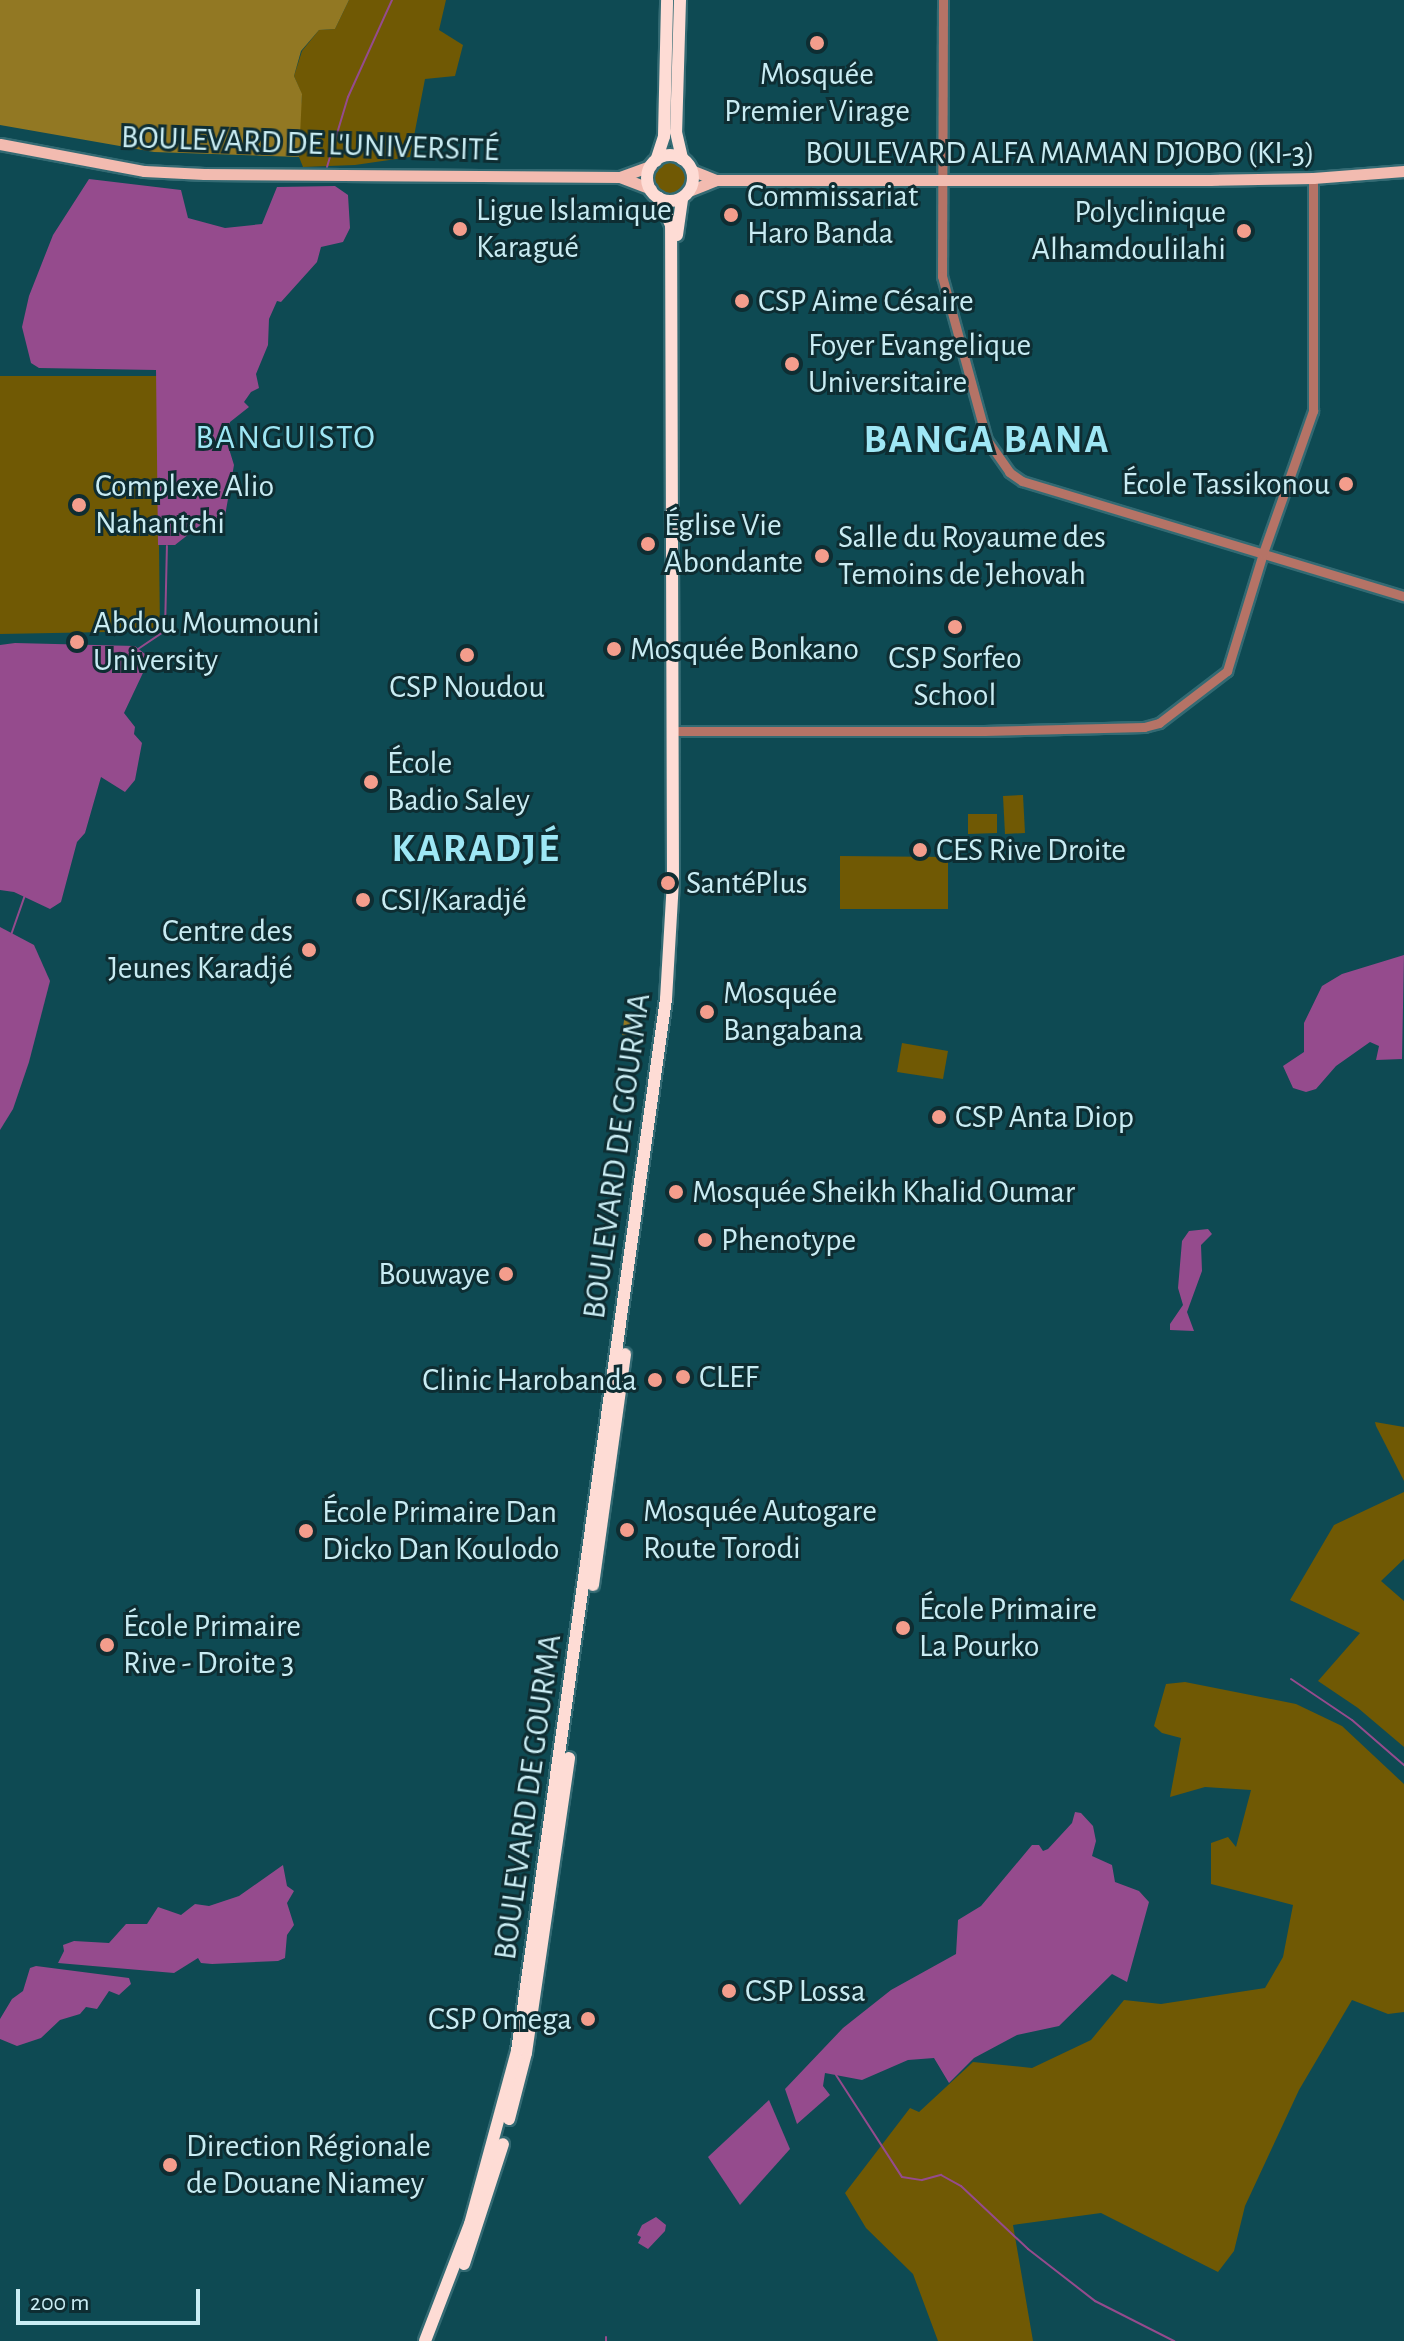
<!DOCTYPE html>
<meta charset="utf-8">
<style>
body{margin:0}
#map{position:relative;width:1404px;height:2341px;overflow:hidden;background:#0e4a53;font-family:"Alegreya Sans",sans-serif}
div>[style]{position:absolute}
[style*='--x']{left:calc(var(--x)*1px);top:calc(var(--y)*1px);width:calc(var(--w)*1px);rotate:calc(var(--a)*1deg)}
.green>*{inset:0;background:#705904}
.round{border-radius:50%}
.forest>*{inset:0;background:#927823}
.water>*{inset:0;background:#954b8d}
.stream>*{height:2px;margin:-1px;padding:0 1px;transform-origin:1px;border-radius:1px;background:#954b8d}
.roads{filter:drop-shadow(2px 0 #336a73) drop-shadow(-2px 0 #336a73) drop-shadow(0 2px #336a73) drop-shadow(0 -2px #336a73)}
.minor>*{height:9px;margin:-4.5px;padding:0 4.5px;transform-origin:4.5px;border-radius:4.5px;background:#b57366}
.major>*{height:11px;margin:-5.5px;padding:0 5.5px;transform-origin:5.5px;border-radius:5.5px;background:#f2bbb0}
.highway>*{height:12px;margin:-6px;padding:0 6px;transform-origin:6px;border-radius:6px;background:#fedcd5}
.highway>.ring{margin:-6px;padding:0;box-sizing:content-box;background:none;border:12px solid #fedcd5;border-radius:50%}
.dots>*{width:22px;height:22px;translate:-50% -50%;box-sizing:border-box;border:4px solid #0e2d32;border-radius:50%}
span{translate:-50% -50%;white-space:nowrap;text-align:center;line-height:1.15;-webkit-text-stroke:6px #0e2d32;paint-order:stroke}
.poi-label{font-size:32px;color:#c9ecf3}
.left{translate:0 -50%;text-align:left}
.right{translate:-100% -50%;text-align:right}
.street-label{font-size:32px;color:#c9ecf3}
.neighbourhood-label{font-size:34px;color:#9ee7f5;letter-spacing:2px}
.district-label{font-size:40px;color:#9ee7f5;font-weight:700;letter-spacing:2px}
.scale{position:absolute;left:16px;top:2289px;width:184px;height:36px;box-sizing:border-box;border:4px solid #c9ecf3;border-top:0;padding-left:10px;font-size:24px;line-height:28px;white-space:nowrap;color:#c9ecf3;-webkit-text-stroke:6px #0e2d32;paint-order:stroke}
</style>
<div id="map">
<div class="green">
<i style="clip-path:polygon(349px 0,446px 0,439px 30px,463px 45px,455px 76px,425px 79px,410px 157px,355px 165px,303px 167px,299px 157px,298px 133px,302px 95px,294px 76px,302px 51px,319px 30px,335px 29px)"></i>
<i class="round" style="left:654px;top:161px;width:34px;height:34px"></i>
<i style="clip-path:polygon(0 376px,157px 376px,160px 631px,0 634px)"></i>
<i style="clip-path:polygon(1023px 795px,1025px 833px,1005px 834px,1003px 796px)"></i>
<i style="clip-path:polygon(968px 814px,997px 814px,997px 833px,968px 834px)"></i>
<i style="clip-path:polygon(840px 856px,948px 857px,948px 909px,840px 909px)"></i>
<i style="clip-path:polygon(902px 1043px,948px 1051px,943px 1079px,897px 1072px)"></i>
<i style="clip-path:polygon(1375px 1422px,1404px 1427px,1404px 1481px,1376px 1426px)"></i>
<i style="clip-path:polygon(1404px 1492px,1404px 1559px,1381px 1581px,1404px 1601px,1404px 1747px,1358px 1708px,1318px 1681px,1360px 1633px,1290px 1600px,1334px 1525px)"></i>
<i style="clip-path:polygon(1185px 1682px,1296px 1704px,1342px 1726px,1404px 1784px,1404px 2012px,1388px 2014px,1352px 2000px,1299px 2090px,1245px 2206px,1234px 2251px,1218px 2272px,1101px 2213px,1013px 2225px,1033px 2341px,938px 2341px,913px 2274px,866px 2228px,845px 2193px,910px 2108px,919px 2112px,973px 2062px,1032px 2068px,1091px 2040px,1124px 2000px,1161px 2004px,1265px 1988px,1283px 1957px,1293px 1905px,1211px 1884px,1211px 1843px,1228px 1837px,1236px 1847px,1251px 1790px,1205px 1787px,1170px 1797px,1181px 1738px,1162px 1733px,1154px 1726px,1166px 1684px)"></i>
</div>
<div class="forest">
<i style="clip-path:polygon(0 0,349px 0,335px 29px,319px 30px,301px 51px,294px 76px,302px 94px,299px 157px,154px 152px,0 125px)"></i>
<i style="clip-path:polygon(625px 1013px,642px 1016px,640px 1037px,622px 1035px)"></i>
</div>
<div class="water">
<i style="clip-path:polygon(89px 179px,181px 190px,188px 218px,225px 228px,262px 224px,277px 187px,335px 186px,348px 195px,350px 228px,343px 242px,321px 247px,317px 262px,281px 302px,277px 301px,269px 319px,268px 345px,256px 374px,259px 388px,251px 392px,244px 402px,249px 407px,230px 422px,226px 439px,234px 465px,225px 516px,203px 523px,175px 545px,158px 545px,156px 370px,39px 368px,31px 363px,22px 327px,29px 296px,53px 235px)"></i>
<i style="clip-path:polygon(15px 643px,135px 646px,150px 658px,124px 713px,135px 727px,134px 734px,142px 743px,135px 780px,125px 792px,101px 777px,85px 833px,77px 842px,61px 902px,50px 909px,14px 892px,0 890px,0 645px)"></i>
<i style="clip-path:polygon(0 927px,34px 945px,50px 981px,29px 1062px,13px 1109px,0 1130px)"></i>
<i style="clip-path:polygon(1404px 955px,1402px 1059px,1376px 1060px,1379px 1046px,1370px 1042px,1336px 1066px,1316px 1089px,1306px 1092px,1293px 1088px,1283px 1066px,1304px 1052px,1304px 1023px,1322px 986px,1342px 974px)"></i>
<i style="clip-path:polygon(1208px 1229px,1212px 1234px,1201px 1245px,1202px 1271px,1187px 1312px,1194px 1331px,1170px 1330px,1170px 1324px,1183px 1305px,1178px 1288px,1182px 1241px,1189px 1231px)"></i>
<i style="clip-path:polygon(1075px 1812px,1081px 1813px,1093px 1826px,1096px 1841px,1092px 1856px,1112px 1865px,1115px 1882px,1139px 1891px,1149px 1902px,1127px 1982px,1112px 1974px,1059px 2026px,1017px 2035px,974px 2058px,949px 2083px,934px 2058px,908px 2060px,862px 2080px,825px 2073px,823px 2086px,830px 2095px,797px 2124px,785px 2089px,843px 2028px,891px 1990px,956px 1954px,958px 1920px,981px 1906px,1032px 1845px,1039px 1845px,1043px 1851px,1048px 1849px,1072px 1823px)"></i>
<i style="clip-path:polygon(283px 1865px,287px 1886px,294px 1891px,287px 1903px,294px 1925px,287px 1935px,285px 1958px,278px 1961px,212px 1964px,201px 1963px,198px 1958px,174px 1973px,58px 1963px,64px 1951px,63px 1945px,74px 1941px,109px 1943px,126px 1924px,147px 1924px,158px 1907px,181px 1915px,195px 1904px,209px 1906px,239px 1896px)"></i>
<i style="clip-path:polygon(36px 1966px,129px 1978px,131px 1984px,119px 1995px,109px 1991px,97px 2009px,86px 2007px,80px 2014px,60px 2020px,41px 2038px,17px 2046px,0 2039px,0 2019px,12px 1999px,23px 1991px,30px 1968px)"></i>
<i style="clip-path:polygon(769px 2100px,790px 2149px,740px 2205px,708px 2157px)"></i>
<i style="clip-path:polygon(656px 2217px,666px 2225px,665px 2231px,648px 2249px,638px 2243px,641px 2237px,637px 2235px,642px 2225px)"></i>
</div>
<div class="stream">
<i style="--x:327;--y:167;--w:73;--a:-73.3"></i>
<i style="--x:348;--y:97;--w:107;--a:-65.6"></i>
<i style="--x:138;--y:649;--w:32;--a:-34"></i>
<i style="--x:165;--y:631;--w:85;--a:-88.7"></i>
<i style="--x:11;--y:935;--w:42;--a:-70.7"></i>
<i style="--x:1291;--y:1679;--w:73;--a:33.9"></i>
<i style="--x:1352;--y:1720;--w:69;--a:40.9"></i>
<i style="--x:836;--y:2075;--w:121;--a:57.1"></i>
<i style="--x:902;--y:2177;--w:20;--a:9"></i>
<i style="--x:922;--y:2180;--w:20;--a:-15"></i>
<i style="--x:941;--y:2175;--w:23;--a:29"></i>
<i style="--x:961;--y:2186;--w:92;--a:43.2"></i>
<i style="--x:1028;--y:2249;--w:85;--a:37.8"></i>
<i style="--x:1095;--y:2301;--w:89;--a:26.9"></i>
<i style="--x:606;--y:2337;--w:4;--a:90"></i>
</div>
<div class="roads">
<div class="minor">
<i style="--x:943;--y:0;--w:276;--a:90.2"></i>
<i style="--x:942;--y:276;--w:170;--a:74.7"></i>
<i style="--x:987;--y:440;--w:39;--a:55"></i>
<i style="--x:1009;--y:472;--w:16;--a:35"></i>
<i style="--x:1022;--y:481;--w:399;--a:16.8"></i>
<i style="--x:679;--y:731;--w:305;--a:0"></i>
<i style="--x:984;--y:731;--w:160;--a:-1.4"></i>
<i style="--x:1144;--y:727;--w:16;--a:-15"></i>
<i style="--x:1159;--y:723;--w:86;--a:-37.4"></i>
<i style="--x:1227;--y:671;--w:123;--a:-73"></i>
<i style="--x:1263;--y:553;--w:151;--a:-70.6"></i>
<i style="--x:1313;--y:411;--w:233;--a:-90"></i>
</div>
<div class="major">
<i style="--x:0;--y:144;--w:147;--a:10.6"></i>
<i style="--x:144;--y:171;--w:60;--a:2.9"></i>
<i style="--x:204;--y:174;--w:416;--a:0.4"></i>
<i style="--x:620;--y:177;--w:33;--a:-20"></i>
<i style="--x:691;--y:170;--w:27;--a:22"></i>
<i style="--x:716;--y:180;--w:494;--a:0"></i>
<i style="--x:1210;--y:180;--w:103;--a:-1.1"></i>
<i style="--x:1313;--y:178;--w:91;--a:-4.4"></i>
<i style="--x:620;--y:177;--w:33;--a:21"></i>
<i style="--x:689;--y:191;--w:29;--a:-22"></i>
</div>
<div class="highway">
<i style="--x:680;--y:0;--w:132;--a:91.7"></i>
<i style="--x:676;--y:132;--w:28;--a:77"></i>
<i class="ring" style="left:647px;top:155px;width:34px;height:34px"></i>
<i style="--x:656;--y:161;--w:26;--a:-72"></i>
<i style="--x:664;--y:136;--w:136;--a:-88.7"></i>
<i style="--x:677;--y:235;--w:37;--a:-82"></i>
<i style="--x:593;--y:1585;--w:233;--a:-82.1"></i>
<i style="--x:509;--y:2119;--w:68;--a:-75.6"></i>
<i style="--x:526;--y:2053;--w:298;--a:-81.7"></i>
<i style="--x:464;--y:2264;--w:126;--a:-72"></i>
<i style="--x:425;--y:2341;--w:125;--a:-69"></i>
<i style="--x:470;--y:2224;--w:179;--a:-74.8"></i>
<i style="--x:517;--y:2051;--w:1062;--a:-81.94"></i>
<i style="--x:666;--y:999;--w:118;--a:-86.6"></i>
<i style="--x:673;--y:881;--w:656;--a:-90.17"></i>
<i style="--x:671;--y:225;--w:30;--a:-114"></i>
</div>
</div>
<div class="dots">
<i style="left:817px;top:43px;background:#f49d8c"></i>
<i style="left:731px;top:215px;background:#f49d8c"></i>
<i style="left:460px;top:229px;background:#f49d8c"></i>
<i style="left:1244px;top:231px;background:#f49d8c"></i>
<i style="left:742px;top:301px;background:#f49d8c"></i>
<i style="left:792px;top:364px;background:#f49d8c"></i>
<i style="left:1346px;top:484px;background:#f49d8c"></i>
<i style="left:79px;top:505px;background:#f49d8c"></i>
<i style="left:648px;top:544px;background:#f49d8c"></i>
<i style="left:822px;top:556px;background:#f49d8c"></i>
<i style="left:955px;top:627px;background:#f49d8c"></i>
<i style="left:77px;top:642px;background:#f49d8c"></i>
<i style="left:614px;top:649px;background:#f49d8c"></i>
<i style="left:467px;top:655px;background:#f49d8c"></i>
<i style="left:371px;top:782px;background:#f49d8c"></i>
<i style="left:920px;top:850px;background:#f49d8c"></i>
<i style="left:668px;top:883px;background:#f49d8c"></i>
<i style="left:363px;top:900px;background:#f49d8c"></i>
<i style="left:309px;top:950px;background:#f49d8c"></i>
<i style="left:707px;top:1012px;background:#f49d8c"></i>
<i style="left:939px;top:1117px;background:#f49d8c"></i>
<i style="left:676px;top:1192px;background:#f49d8c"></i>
<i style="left:705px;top:1240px;background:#f49d8c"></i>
<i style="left:506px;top:1274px;background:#f49d8c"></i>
<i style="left:683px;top:1377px;background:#f49d8c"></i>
<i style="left:655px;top:1380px;background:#f49d8c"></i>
<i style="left:627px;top:1530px;background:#f49d8c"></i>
<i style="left:306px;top:1531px;background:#f49d8c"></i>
<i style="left:903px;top:1628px;background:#f49d8c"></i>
<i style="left:107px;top:1645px;background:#f49d8c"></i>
<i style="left:729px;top:1991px;background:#f49d8c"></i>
<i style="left:588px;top:2019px;background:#f49d8c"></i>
<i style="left:170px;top:2165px;background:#f49d8c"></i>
</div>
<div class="poi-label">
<span style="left:817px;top:93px">Mosquée<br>Premier Virage</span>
<span class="left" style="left:747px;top:215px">Commissariat<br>Haro Banda</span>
<span class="left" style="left:476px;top:229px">Ligue Islamique<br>Karagué</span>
<span class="right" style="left:1226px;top:231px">Polyclinique<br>Alhamdoulilahi</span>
<span class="left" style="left:758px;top:301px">CSP Aime Césaire</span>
<span class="left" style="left:808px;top:364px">Foyer Evangelique<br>Universitaire</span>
<span class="right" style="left:1330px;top:484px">École Tassikonou</span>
<span class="left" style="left:95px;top:505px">Complexe Alio<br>Nahantchi</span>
<span class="left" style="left:664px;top:544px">Église Vie<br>Abondante</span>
<span class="left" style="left:838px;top:556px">Salle du Royaume des<br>Temoins de Jehovah</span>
<span class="left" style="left:93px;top:642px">Abdou Moumouni<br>University</span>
<span class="left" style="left:630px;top:649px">Mosquée Bonkano</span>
<span style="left:955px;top:677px">CSP Sorfeo<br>School</span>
<span style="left:467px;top:687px">CSP Noudou</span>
<span class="left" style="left:387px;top:782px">École<br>Badio Saley</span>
<span class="left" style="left:936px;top:850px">CES Rive Droite</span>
<span class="left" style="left:686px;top:883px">SantéPlus</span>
<span class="left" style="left:381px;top:900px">CSI/Karadjé</span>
<span class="right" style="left:293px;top:950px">Centre des<br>Jeunes Karadjé</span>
<span class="left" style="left:723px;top:1012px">Mosquée<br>Bangabana</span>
<span class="left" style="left:955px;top:1117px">CSP Anta Diop</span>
<span class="left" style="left:692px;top:1192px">Mosquée Sheikh Khalid Oumar</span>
<span class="left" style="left:721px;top:1240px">Phenotype</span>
<span class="right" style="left:490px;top:1274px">Bouwaye</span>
<span class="left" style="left:699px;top:1377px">CLEF</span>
<span class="right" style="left:637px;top:1380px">Clinic Harobanda</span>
<span class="left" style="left:643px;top:1530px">Mosquée Autogare<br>Route Torodi</span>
<span class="left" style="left:322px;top:1531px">École Primaire Dan<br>Dicko Dan Koulodo</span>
<span class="left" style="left:919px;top:1628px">École Primaire<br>La Pourko</span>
<span class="left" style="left:123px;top:1645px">École Primaire<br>Rive - Droite 3</span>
<span class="left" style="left:745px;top:1991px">CSP Lossa</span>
<span class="right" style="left:572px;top:2019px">CSP Omega</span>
<span class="left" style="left:186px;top:2165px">Direction Régionale<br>de Douane Niamey</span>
</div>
<div class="street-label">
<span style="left:310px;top:144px;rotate:2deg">BOULEVARD DE L'UNIVERSITÉ</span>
<span style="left:1060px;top:153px">BOULEVARD ALFA MAMAN DJOBO (KI-3)</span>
<span style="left:617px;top:1156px;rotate:-82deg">BOULEVARD DE GOURMA</span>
<span style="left:528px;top:1797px;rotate:-82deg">BOULEVARD DE GOURMA</span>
</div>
<div class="neighbourhood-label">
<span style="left:286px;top:439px">BANGUISTO</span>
</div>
<div class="district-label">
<span style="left:987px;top:440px">BANGA BANA</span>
<span style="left:476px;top:849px">KARADJÉ</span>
</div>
<div class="scale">200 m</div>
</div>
